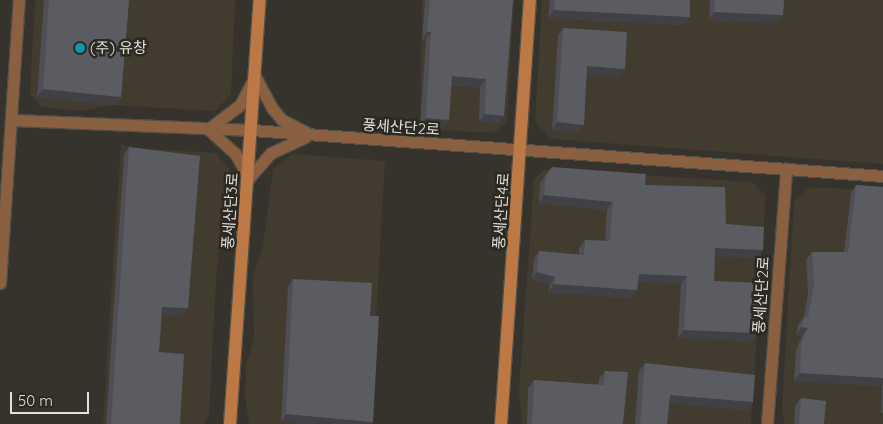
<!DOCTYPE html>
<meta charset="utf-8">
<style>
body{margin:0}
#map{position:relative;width:883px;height:424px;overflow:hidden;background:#35332c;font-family:Quicksand,"Noto Sans KR",sans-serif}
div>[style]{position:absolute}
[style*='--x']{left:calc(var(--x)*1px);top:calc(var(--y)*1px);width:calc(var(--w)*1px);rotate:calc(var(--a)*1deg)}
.built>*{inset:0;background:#413c2f}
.roads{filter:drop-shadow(1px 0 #514f48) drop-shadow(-1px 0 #514f48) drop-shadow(0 1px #514f48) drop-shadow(0 -1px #514f48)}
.street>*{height:11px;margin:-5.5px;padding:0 5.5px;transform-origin:5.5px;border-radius:5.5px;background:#8b6041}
.secondary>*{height:12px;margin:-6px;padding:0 6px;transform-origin:6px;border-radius:6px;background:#bc7845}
.wall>*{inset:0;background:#4e4e54}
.shaded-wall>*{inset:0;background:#404045}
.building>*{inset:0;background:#5b5b62}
.dots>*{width:14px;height:14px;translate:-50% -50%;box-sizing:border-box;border:2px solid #2b2922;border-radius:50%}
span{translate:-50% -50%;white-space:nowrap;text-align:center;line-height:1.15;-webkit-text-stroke:5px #2b2922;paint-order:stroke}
.poi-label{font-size:15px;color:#e1e0db}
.left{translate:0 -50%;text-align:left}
.street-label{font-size:15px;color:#e1e0db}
.scale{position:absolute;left:10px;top:392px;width:79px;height:22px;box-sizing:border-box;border:2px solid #e1e0db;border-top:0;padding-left:6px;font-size:15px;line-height:18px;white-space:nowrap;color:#e1e0db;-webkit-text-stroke:4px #2b2922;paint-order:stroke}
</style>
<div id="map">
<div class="built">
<i style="clip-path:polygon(35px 0,235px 0,231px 94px,215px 111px,111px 105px,82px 111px,41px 107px,30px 94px)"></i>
<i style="clip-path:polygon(422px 0,514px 0,507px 121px,494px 133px,420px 129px)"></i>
<i style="clip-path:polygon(542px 0,883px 0,883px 164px,551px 139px,535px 122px)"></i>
<i style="clip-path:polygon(121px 144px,132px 148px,216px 153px,229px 169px,216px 280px,209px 413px,205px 424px,103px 424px)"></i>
<i style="clip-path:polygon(292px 154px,385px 161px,370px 424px,249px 424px,245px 395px,246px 365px,254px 339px,253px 276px,263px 246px,273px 169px)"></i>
<i style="clip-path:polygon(545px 169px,752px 182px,766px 195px,751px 424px,522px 424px,519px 391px,534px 179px)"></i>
<i style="clip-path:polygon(810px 187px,883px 191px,883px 424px,784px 424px,782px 408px,794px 201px)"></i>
</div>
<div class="roads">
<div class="street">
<i style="--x:255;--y:76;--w:36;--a:62"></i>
<i style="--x:272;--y:108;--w:16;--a:50"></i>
<i style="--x:282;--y:120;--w:27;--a:27"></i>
<i style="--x:254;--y:78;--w:30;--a:117"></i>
<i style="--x:240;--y:105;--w:40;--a:143"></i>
<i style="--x:208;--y:129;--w:36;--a:42"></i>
<i style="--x:235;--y:153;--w:29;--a:61"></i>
<i style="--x:249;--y:178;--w:33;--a:-49"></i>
<i style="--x:271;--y:153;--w:38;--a:-25"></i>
<i style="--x:13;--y:120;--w:239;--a:2.4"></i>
<i style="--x:252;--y:130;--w:633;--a:4.17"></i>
<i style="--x:0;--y:283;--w:284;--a:-86.2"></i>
<i style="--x:767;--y:424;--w:256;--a:-85.7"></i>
</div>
<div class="secondary">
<i style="--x:230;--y:424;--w:425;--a:-86"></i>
<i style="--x:501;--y:424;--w:425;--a:-86.1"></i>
</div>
</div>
<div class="wall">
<i style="clip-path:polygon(44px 0,129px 0,121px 97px,116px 105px,37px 97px)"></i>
<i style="clip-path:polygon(425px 0,513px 0,499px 123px,479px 122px,480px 87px,452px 85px,443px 128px,420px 126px,426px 40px,422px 40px)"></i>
<i style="clip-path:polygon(550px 0,690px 0,690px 17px,685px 25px,548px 18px)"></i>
<i style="clip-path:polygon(710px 0,784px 0,783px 15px,777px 23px,709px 20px)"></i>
<i style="clip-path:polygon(563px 28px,625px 69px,620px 77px,587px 74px,578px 133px,552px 130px,558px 36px)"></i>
<i style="clip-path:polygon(129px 147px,188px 308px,182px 316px,162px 315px,159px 352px,180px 424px,106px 424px,124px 155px)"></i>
<i style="clip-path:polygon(546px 175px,645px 185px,726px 224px,758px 258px,715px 256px,714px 281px,757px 333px,752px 341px,678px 338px,681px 284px,638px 282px,637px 290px,632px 298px,548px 292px,550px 285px,532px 279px,534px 259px,539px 251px,579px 255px,579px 248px,585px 240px,605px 241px,607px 210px,539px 203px,540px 183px)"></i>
<i style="clip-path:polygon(856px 185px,883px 187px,883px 413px,881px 413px,882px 386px,794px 381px,796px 350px,802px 336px,796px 335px,798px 325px,804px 317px,808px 293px,806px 260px,812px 252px,844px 252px,851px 193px)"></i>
<i style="clip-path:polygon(293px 279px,373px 422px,372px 424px,304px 424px,281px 422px,288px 287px)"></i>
<i style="clip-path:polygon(645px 363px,753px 402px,748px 410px,669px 403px,667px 424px,635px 424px,639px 371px)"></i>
<i style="clip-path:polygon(605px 371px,623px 424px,527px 424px,528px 388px,534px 380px,599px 385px,599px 379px)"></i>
<i style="clip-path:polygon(801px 398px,824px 424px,794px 424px,795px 406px)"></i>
</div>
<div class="shaded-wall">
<i style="clip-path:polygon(554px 10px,690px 17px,685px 25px,548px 18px)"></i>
<i style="clip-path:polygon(714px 12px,783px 15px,777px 23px,709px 20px)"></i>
<i style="clip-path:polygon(427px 32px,431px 32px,426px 40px,422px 40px)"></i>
<i style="clip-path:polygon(587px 66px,625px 69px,620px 77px,581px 74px)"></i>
<i style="clip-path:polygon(452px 76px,486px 79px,480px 87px,447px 84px)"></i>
<i style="clip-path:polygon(43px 89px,121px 97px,116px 105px,37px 97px)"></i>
<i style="clip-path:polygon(485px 114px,504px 116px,499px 123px,479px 122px)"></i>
<i style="clip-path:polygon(426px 118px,449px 120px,443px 128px,420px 126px)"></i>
<i style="clip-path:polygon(557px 122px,584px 125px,578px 133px,552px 130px)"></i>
<i style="clip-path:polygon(544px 195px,613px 202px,607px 210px,539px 203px)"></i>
<i style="clip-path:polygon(715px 248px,763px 250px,758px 258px,710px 256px)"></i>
<i style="clip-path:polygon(537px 272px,555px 277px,550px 285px,532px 279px)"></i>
<i style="clip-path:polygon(639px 274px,687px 276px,681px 284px,633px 282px)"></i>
<i style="clip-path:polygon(554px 284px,637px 290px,632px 298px,548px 292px)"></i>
<i style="clip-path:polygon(162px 307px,188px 308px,182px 316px,157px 315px)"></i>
<i style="clip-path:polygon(802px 327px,808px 328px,802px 336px,796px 335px)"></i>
<i style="clip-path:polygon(684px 330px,757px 333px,752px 341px,678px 338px)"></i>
<i style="clip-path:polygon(800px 373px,883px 378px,883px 385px,882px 386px,794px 381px)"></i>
<i style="clip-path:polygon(670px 395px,753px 402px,748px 410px,665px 403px)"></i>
<i style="clip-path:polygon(286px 414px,373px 422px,372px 424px,304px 424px,281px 422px)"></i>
</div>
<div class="building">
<i style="clip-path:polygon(49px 0,129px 0,121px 97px,43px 89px)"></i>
<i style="clip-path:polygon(430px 0,513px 0,504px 116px,485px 114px,486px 79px,452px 76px,449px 120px,426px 118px,431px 32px,427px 32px)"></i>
<i style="clip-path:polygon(555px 0,690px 0,690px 17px,554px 10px)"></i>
<i style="clip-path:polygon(715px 0,784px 0,783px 15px,714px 12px)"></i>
<i style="clip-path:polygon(563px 28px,627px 32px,625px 69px,587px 66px,584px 125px,557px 122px)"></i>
<i style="clip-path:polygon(129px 147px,200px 156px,188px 308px,162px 307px,159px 352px,184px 354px,180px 424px,111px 424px)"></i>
<i style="clip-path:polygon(552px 167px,646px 174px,645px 185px,725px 187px,726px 224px,764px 227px,763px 250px,715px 248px,714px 281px,762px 283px,757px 333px,684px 330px,687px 276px,639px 274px,637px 290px,554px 284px,555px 277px,537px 272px,539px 251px,584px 255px,585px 240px,610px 241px,613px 202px,544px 195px,546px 175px)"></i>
<i style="clip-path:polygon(856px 185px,883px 187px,883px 378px,800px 373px,801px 343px,808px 328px,802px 327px,804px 317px,808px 317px,814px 285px,812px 252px,848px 252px)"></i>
<i style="clip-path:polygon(293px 279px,372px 283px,370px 316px,379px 316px,373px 422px,286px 414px)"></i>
<i style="clip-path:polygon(645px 363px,755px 375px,753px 402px,670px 395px,667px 424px,640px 424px)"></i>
<i style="clip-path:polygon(605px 371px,628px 372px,623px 424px,532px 424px,534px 380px,604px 385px)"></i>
<i style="clip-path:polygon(801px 398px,826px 401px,824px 424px,799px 424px)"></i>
</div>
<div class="dots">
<i style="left:80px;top:48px;background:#0f9aa8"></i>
</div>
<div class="poi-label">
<span class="left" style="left:90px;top:48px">(주) 유창</span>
</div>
<div class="street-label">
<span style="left:401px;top:127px;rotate:4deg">풍세산단2로</span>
<span style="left:230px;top:211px;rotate:-86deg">풍세산단3로</span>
<span style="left:501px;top:211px;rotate:-86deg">풍세산단4로</span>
<span style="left:761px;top:295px;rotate:-86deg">풍세산단2로</span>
</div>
<div class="scale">50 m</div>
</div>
